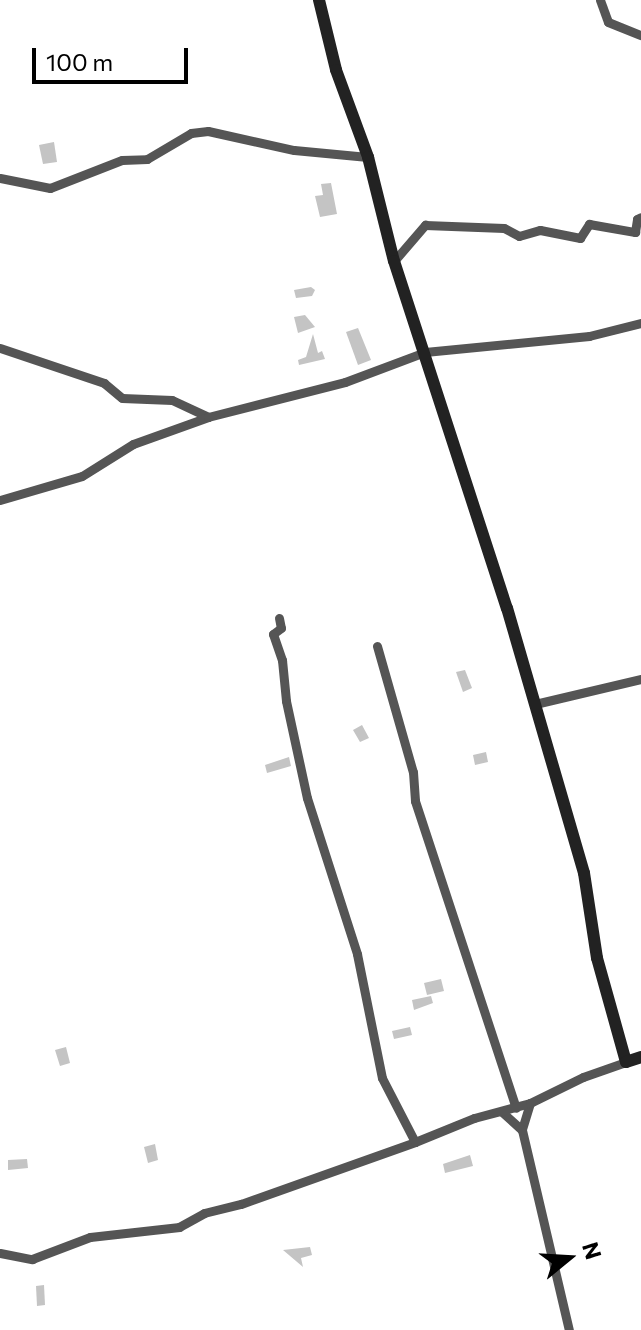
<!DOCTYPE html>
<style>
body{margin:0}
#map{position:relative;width:641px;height:1330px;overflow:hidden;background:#fff;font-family:Commissioner,sans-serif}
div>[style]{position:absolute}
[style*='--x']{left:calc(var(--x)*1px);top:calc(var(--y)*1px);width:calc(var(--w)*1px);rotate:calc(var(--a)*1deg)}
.building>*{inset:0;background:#c4c4c4}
.street>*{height:9px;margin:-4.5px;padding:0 4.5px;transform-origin:4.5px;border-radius:4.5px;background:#555}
.secondary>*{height:12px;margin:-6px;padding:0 6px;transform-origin:6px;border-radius:6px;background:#222}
span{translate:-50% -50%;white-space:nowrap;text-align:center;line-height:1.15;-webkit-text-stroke:6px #fff;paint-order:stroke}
.north{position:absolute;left:529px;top:1218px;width:80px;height:80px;-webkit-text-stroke:6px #fff;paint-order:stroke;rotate:72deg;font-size:22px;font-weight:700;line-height:32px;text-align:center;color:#000}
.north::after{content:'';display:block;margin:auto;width:28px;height:36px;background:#000;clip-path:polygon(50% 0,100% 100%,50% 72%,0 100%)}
.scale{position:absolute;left:32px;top:48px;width:156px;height:36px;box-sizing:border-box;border:4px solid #000;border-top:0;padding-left:10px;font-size:24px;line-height:28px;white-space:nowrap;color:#000;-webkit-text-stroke:6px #fff;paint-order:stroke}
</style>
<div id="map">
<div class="building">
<i style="clip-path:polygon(54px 142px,57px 162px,43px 164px,39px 145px)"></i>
<i style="clip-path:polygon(331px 183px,337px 214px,320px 217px,315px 196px,323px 195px,321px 184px)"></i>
<i style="clip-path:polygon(311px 287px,315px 290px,312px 296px,296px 298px,294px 290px)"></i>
<i style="clip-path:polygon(305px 315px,315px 327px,298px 333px,294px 317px)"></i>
<i style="clip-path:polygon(358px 328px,371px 360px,358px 365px,346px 332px)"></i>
<i style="clip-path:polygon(313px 334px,318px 353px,322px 351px,325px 359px,299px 365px,298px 360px,306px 357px)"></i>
<i style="clip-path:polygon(465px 670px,472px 688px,463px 692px,456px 672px)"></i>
<i style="clip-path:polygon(362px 725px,369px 738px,360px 742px,353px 730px)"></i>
<i style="clip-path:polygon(486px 752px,488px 762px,475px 765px,473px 755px)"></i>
<i style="clip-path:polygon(289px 757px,291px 766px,267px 773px,265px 765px)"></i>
<i style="clip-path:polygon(441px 979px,444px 991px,427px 995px,424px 983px)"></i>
<i style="clip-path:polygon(431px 996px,433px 1003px,414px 1010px,412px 1000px)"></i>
<i style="clip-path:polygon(410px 1027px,412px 1035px,394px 1039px,392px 1031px)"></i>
<i style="clip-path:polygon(66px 1047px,70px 1063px,60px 1066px,55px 1050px)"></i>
<i style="clip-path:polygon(155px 1144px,158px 1160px,148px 1163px,144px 1147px)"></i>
<i style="clip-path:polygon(470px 1155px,473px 1166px,445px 1173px,443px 1164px)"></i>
<i style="clip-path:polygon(27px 1159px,28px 1168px,8px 1170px,8px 1160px)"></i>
<i style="clip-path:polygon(310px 1247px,312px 1255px,301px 1258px,303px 1267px,283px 1250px)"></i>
<i style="clip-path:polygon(44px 1285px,45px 1305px,37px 1306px,36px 1286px)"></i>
</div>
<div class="street">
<i style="--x:600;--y:0;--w:23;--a:70"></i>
<i style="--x:608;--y:22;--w:35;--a:22"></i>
<i style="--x:0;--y:178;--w:51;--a:11.3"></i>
<i style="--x:50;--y:188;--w:77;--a:-21.3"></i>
<i style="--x:122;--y:160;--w:25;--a:-2"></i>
<i style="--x:147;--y:159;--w:51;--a:-30.6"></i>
<i style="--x:191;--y:133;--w:17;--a:-7"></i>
<i style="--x:208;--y:131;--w:88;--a:12.5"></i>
<i style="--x:294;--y:150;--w:74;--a:5.4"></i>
<i style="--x:394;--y:261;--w:48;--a:-49.3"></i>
<i style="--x:425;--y:225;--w:79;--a:2.2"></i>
<i style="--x:504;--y:228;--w:17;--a:28"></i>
<i style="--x:519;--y:236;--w:22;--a:-16"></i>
<i style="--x:540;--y:230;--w:41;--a:11.3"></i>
<i style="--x:580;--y:238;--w:17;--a:-57"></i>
<i style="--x:589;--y:224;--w:47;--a:9.9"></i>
<i style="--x:635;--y:232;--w:13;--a:-81"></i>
<i style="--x:637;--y:219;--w:4;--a:-27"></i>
<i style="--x:0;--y:348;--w:110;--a:18.6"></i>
<i style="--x:104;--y:383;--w:23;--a:40"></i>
<i style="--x:122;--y:398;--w:50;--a:2.3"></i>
<i style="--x:172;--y:400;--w:40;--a:25"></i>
<i style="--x:0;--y:500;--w:85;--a:-16.3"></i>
<i style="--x:82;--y:476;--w:60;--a:-32.1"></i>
<i style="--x:133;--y:444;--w:80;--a:-19.8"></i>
<i style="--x:208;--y:417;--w:141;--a:-14.3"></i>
<i style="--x:345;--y:382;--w:85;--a:-20.6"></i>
<i style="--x:425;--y:352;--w:165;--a:-5.6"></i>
<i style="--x:589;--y:336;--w:54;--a:-14"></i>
<i style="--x:279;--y:618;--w:10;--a:79"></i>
<i style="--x:281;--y:628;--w:10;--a:143"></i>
<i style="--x:273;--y:634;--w:28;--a:71"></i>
<i style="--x:282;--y:660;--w:41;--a:84.4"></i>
<i style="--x:286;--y:701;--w:99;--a:77.8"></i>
<i style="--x:307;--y:798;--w:164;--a:72.2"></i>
<i style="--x:357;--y:954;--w:126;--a:78.6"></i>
<i style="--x:382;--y:1078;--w:72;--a:62.7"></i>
<i style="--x:377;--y:646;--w:131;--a:74.1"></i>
<i style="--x:413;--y:772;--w:29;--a:86"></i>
<i style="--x:415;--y:801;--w:323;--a:71.8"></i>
<i style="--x:535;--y:704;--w:109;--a:-13.3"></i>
<i style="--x:530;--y:1103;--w:28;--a:107"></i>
<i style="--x:522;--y:1130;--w:205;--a:76.8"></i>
<i style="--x:502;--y:1112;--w:27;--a:42"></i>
<i style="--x:0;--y:1253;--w:33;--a:11"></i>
<i style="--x:32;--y:1259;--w:62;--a:-20.8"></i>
<i style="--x:90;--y:1237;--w:90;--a:-6.4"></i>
<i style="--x:179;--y:1227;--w:29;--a:-29"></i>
<i style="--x:204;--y:1213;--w:38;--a:-14"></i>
<i style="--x:241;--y:1204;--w:185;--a:-19.6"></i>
<i style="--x:415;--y:1142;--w:64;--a:-22.1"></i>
<i style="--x:474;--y:1118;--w:58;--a:-15"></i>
<i style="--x:530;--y:1103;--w:59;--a:-26.1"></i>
<i style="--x:583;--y:1077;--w:46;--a:-19.2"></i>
</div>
<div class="secondary">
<i style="--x:319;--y:0;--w:72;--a:76.3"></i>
<i style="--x:336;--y:70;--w:93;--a:69.8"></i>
<i style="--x:368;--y:157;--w:107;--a:76"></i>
<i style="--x:394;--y:261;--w:365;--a:72"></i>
<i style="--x:507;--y:608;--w:276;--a:73.8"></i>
<i style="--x:584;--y:873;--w:86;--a:81.3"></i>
<i style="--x:597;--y:958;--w:108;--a:74.4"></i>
<i style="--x:626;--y:1062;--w:16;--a:-18"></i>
</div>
<div class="north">N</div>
<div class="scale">100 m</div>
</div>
